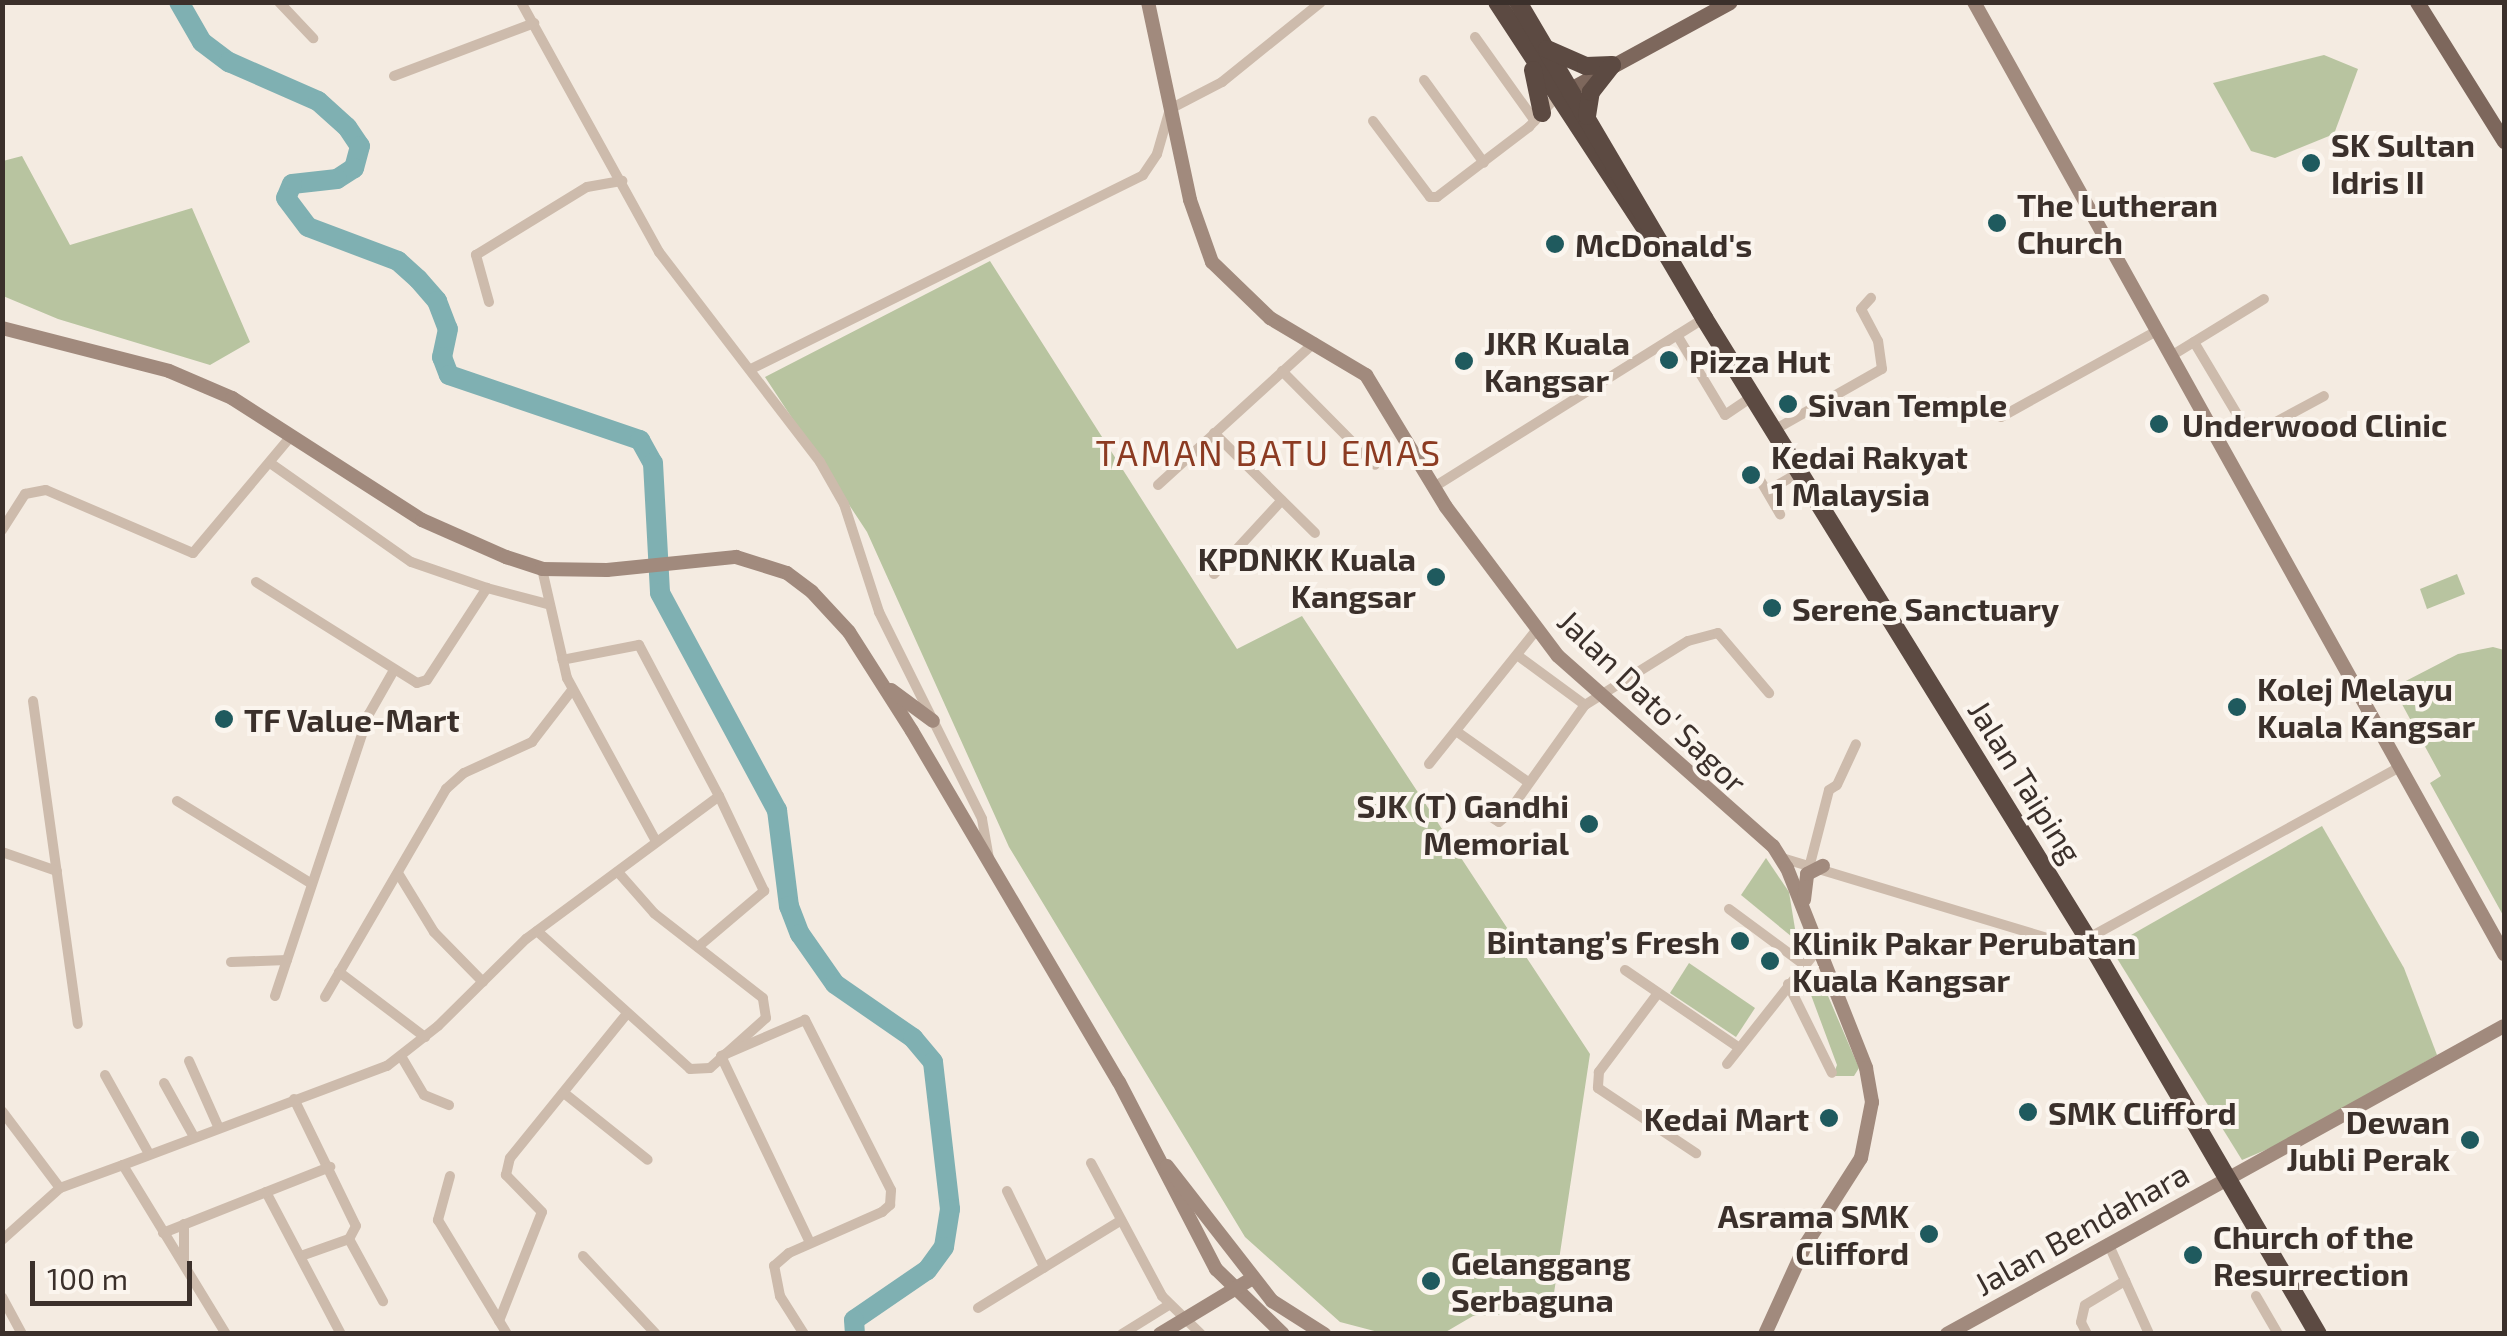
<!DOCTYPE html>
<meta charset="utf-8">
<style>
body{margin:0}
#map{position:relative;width:2507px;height:1336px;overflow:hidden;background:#f4ebe1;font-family:"Exo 2",sans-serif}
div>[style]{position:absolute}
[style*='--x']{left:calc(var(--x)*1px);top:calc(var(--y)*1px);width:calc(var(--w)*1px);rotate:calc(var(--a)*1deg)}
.green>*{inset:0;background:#b8c4a0}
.river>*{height:20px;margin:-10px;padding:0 10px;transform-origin:10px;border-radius:10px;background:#7fb0b2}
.street>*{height:10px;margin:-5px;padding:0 5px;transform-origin:5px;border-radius:5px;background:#cdbbac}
.secondary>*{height:14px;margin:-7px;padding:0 7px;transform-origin:7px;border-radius:7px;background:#a18a7d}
.primary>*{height:15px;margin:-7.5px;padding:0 7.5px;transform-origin:7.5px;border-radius:7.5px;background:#7d675c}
.highway>*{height:18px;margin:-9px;padding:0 9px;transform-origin:9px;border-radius:9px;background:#5c4a42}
.dots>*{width:28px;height:28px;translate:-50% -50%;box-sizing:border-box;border:5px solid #fbf5ee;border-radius:50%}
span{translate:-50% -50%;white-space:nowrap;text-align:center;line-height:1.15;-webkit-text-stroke:8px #fbf5ee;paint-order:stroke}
.poi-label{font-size:32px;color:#3b302b;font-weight:700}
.left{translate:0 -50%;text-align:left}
.right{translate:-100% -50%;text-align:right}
.street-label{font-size:32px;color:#3b302b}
.neighbourhood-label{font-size:35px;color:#8c3b22;letter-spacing:2.5px}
.frame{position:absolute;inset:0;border:5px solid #3b302b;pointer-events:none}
.scale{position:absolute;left:30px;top:1261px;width:162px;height:45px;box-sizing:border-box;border:5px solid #3b302b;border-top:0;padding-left:12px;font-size:30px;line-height:35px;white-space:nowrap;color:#3b302b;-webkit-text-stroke:8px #fbf5ee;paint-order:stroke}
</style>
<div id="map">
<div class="green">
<i style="clip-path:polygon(2324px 55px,2358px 69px,2334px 134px,2275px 158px,2251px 151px,2213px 83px)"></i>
<i style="clip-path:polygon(22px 156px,70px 245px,192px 208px,250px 342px,210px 365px,58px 319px,3px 296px,3px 161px)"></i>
<i style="clip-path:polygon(990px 261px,1237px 649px,1302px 616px,1590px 1054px,1551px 1313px,1473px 1316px,1444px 1333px,1382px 1333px,1340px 1322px,1245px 1237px,1009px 847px,867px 532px,765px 377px)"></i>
<i style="clip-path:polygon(2457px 574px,2465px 594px,2427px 609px,2420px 589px)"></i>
<i style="clip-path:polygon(2493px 647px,2504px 650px,2504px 917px,2430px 783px,2441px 776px,2397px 695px,2400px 684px,2458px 654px)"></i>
<i style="clip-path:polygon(2322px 826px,2404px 968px,2437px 1055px,2289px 1140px,2242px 1160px,2110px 947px)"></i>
<i style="clip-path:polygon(1766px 858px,1789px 892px,1797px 941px,1741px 895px)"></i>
<i style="clip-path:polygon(1689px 963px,1755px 1008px,1736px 1037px,1670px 993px)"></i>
<i style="clip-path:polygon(1812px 975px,1819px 975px,1859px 1068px,1854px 1076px,1833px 1076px,1837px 1065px,1808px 987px)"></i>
</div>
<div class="river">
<i style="--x:179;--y:2;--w:46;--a:60.1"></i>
<i style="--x:202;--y:42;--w:34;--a:37"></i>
<i style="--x:229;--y:62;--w:97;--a:23.7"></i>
<i style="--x:318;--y:101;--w:39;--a:42"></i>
<i style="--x:347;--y:127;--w:23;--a:56"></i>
<i style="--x:360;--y:146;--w:23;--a:105"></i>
<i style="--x:354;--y:168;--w:20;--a:147"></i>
<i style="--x:337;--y:179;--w:45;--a:173.7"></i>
<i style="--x:292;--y:184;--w:15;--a:113"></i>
<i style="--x:286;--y:198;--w:36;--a:53"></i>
<i style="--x:308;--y:227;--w:96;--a:20.7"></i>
<i style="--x:398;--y:261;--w:27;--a:42"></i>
<i style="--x:418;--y:279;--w:29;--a:49"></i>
<i style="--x:437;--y:301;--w:30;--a:69"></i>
<i style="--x:448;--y:329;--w:29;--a:102"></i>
<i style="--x:442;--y:357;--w:19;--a:69"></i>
<i style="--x:449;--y:375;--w:202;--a:18.8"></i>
<i style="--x:640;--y:440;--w:26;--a:61"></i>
<i style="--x:653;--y:463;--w:130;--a:86.9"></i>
<i style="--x:660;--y:593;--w:247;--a:61.7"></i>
<i style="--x:777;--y:810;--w:97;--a:82.9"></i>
<i style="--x:789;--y:906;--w:30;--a:69"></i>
<i style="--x:800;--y:934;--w:61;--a:55"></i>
<i style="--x:835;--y:984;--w:95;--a:34.7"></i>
<i style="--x:913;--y:1038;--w:31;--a:50"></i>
<i style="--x:933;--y:1062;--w:148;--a:83.4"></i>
<i style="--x:950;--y:1209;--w:38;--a:99"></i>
<i style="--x:944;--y:1247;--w:29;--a:126"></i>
<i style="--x:927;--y:1270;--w:88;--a:145.6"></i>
<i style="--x:854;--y:1320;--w:14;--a:86"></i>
</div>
<div class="street">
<i style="--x:279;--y:2;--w:50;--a:46.6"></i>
<i style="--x:521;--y:2;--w:286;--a:61.1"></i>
<i style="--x:659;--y:252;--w:265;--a:52.5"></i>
<i style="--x:820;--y:462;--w:48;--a:60.3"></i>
<i style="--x:844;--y:504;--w:114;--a:72"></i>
<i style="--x:879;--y:612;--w:231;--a:63.5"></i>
<i style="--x:982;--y:819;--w:40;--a:80"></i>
<i style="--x:1475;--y:37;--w:103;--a:54.5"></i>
<i style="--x:394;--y:76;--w:150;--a:-20.7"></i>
<i style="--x:1424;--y:80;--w:102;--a:54.1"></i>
<i style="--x:1373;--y:121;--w:95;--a:53.1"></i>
<i style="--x:1430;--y:197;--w:7;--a:0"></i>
<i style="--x:1437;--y:197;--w:116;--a:-37.3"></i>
<i style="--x:1529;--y:127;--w:42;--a:-47.9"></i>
<i style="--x:489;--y:302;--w:49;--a:-105.5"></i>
<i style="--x:476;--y:255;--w:130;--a:-31.5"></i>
<i style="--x:587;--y:187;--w:36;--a:-10"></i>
<i style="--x:1677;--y:335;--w:93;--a:59"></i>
<i style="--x:1725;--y:415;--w:34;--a:-34"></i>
<i style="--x:2194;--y:342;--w:109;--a:59.2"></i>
<i style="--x:2250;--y:436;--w:84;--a:-28.4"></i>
<i style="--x:2171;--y:356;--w:109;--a:-31.5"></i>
<i style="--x:751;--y:369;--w:437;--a:-26.3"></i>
<i style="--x:1143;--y:175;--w:25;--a:-56"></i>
<i style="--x:1157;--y:154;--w:47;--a:-73.9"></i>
<i style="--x:1170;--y:109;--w:59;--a:-27.4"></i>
<i style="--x:1222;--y:82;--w:127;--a:-38.9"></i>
<i style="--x:1282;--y:371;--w:132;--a:45.3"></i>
<i style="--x:2001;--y:417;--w:178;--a:-28.9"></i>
<i style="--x:1774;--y:430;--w:124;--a:-29.5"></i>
<i style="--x:1882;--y:369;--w:28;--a:-98"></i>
<i style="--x:1878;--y:341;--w:36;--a:-118"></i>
<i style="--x:1861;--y:309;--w:15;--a:-48"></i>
<i style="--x:1214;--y:433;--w:142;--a:44.7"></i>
<i style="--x:1756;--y:473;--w:48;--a:59.7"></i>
<i style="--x:1158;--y:485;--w:212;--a:-42.3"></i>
<i style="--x:1434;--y:487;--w:319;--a:-32"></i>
<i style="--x:1767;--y:491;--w:38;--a:-30"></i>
<i style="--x:2;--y:530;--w:43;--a:-57.4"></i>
<i style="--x:25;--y:494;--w:21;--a:-11"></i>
<i style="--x:46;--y:490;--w:160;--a:23.2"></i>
<i style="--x:193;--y:553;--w:154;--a:-50"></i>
<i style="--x:542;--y:569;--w:112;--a:77.1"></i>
<i style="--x:567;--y:678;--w:186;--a:61.4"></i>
<i style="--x:1214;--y:574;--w:100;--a:-47.4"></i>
<i style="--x:256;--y:582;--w:190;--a:32.1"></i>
<i style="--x:417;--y:683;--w:10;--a:-17"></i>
<i style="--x:427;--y:680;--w:110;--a:-56.9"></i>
<i style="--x:487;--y:588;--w:80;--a:-161.1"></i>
<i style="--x:411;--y:562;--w:172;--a:-144.9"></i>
<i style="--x:487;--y:588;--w:62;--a:14.9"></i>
<i style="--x:1517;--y:655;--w:84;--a:36.3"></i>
<i style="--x:1585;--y:705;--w:121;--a:-31.9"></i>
<i style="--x:1688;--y:641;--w:31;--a:-15"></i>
<i style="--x:1718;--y:633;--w:79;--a:49.6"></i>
<i style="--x:33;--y:701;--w:326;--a:82.1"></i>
<i style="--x:1456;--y:731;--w:88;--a:35.3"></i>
<i style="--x:1429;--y:764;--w:173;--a:-51.3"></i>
<i style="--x:177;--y:801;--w:158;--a:31.6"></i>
<i style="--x:1475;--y:807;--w:28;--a:32"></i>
<i style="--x:1499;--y:822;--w:8;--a:-40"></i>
<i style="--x:1505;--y:817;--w:138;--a:-54.5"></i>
<i style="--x:2;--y:852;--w:58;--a:19.1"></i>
<i style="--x:1782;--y:858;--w:305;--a:16.8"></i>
<i style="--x:2074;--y:946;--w:372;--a:-28.8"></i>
<i style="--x:1810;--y:864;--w:76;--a:-75.6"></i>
<i style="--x:1829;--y:790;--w:9;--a:-32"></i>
<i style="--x:1837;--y:785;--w:45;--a:-65.1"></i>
<i style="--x:398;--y:873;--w:69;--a:58.6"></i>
<i style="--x:434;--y:932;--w:70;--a:45.6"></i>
<i style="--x:1729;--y:909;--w:91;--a:36.5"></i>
<i style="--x:537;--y:931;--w:206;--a:42"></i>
<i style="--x:690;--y:1069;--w:20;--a:-3"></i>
<i style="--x:710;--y:1068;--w:75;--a:-41.8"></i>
<i style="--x:766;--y:1018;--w:20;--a:-99"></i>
<i style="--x:763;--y:998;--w:138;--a:-142.1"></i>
<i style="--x:654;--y:913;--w:55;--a:-131.3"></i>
<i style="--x:698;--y:947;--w:87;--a:-40.3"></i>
<i style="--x:764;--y:891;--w:105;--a:-115.3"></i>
<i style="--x:231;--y:962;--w:56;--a:-2"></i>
<i style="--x:1625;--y:970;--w:137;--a:34.3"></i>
<i style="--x:339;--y:972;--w:108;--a:37.1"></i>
<i style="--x:1788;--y:984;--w:99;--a:63.7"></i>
<i style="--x:1658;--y:993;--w:99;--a:126.8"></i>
<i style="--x:1599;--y:1072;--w:16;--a:94"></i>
<i style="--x:1598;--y:1088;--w:118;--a:33.6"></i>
<i style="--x:275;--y:996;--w:297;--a:-71.6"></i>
<i style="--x:369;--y:714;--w:51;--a:-60.4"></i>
<i style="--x:325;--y:997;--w:241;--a:-59.8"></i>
<i style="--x:446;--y:789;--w:24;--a:-42"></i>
<i style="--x:464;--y:773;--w:75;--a:-24.5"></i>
<i style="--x:532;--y:742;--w:66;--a:-52.4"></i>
<i style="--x:401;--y:1056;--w:45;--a:59.5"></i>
<i style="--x:424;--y:1095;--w:27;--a:22"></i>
<i style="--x:189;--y:1061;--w:71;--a:66"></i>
<i style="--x:1727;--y:1064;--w:148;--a:-51.6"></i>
<i style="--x:105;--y:1075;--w:88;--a:60.8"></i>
<i style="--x:164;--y:1083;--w:60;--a:60.9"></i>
<i style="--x:564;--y:1093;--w:107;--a:38.6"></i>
<i style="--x:294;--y:1099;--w:141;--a:64"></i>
<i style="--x:356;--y:1226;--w:15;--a:118"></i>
<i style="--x:349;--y:1239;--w:51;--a:160.5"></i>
<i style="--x:2;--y:1111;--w:96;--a:53"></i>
<i style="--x:60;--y:1188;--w:78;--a:138.1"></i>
<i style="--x:1091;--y:1163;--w:151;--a:61.9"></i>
<i style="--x:1162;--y:1296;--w:54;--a:44.3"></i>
<i style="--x:450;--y:1176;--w:46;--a:105.3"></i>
<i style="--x:438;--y:1220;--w:133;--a:58.8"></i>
<i style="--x:60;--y:1188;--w:67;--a:-20.1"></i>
<i style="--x:1007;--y:1191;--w:85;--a:64"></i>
<i style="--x:266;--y:1192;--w:161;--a:62.2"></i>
<i style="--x:163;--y:1233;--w:180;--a:-21.6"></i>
<i style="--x:349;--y:1239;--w:71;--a:61.3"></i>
<i style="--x:2108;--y:1243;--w:100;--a:65.7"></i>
<i style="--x:583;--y:1256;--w:107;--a:46.9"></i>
<i style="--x:184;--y:1262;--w:38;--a:-90"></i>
<i style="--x:2256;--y:1296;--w:44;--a:59.9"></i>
<i style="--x:2;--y:1297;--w:42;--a:61.6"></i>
<i style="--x:978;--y:1308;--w:167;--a:-31.5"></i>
<i style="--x:499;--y:1321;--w:117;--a:-68.5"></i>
<i style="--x:542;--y:1212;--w:52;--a:-134.2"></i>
<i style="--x:506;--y:1175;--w:17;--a:-77"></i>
<i style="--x:510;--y:1158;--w:183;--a:-51"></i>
<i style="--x:226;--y:1334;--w:198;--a:-121.4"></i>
<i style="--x:123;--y:1165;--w:282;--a:-20.6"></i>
<i style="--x:387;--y:1066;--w:65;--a:-38.1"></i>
<i style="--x:438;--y:1026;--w:124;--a:-44.7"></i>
<i style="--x:526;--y:939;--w:240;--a:-36.5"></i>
<i style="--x:719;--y:796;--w:171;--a:-117.9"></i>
<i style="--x:639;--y:645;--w:78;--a:169"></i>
<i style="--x:804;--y:1334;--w:45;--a:-122.3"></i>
<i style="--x:780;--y:1296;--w:31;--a:-101"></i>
<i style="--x:774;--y:1266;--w:20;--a:-41"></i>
<i style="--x:789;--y:1253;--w:102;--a:-23.8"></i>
<i style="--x:882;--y:1212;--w:11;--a:-41"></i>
<i style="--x:890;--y:1205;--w:15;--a:-86"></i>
<i style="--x:891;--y:1190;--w:191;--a:-116.8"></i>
<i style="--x:805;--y:1020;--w:91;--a:156.8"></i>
<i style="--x:721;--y:1056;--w:207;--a:64.5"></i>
<i style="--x:1122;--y:1334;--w:55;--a:-31.7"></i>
<i style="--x:2087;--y:1334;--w:13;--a:-117"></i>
<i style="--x:2081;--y:1322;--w:17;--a:-77"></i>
<i style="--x:2085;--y:1305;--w:47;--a:-31"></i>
</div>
<div class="secondary">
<i style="--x:1148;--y:2;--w:202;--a:78"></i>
<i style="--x:1190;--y:200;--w:66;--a:70.5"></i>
<i style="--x:1212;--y:262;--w:81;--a:44"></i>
<i style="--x:1270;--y:318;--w:112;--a:30.7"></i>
<i style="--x:1366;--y:375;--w:154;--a:58.8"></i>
<i style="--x:1446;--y:507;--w:186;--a:53.1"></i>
<i style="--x:1558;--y:656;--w:287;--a:41.5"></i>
<i style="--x:1773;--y:846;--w:26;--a:58"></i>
<i style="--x:1787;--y:868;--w:215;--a:68.4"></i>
<i style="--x:1866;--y:1068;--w:35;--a:80"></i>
<i style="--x:1872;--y:1102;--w:57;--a:101.1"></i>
<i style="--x:1861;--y:1158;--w:102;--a:122.6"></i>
<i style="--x:1806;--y:1244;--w:99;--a:114.5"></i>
<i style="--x:1974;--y:2;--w:1090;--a:60.89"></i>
<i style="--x:2;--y:328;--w:172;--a:14.4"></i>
<i style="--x:169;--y:371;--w:69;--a:23.2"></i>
<i style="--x:232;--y:398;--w:226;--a:32.7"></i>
<i style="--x:422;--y:520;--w:92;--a:23.8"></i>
<i style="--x:506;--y:557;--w:38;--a:18"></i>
<i style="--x:542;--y:569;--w:65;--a:0.9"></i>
<i style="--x:607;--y:570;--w:130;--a:-5.8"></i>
<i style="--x:736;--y:557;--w:53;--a:17.4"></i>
<i style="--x:787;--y:573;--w:31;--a:37"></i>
<i style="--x:812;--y:592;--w:54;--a:47.2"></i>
<i style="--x:849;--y:632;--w:117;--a:57.5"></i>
<i style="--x:912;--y:731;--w:407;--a:59.5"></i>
<i style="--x:1119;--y:1082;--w:211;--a:62.6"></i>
<i style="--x:1216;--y:1269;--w:93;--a:44.1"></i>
<i style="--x:891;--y:690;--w:52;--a:36.4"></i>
<i style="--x:1804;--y:900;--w:26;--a:-83"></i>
<i style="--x:1807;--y:874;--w:18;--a:-27"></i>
<i style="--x:1167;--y:1166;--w:171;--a:52.1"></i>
<i style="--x:1272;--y:1301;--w:62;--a:32.4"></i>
<i style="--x:1160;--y:1334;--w:106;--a:-31.1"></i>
<i style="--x:1947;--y:1334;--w:636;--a:-28.94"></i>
</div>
<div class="primary">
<i style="--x:2417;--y:2;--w:164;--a:58"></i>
<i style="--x:1561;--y:94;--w:192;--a:-28.6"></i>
</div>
<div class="highway">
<i style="--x:1497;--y:2;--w:287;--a:56.8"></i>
<i style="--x:1518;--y:2;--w:367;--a:59.5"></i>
<i style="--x:1704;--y:318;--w:730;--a:58.27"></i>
<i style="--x:2088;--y:939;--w:457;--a:59.8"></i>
<i style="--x:1547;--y:49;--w:43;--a:23.6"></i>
<i style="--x:1586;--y:66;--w:26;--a:-2"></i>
<i style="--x:1533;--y:70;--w:44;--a:78.2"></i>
<i style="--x:1587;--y:116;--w:24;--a:-81"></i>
<i style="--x:1591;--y:92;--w:34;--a:-52"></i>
</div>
<div class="dots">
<i style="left:2311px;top:163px;background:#1f5a5e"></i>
<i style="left:1997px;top:223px;background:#1f5a5e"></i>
<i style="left:1555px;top:244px;background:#1f5a5e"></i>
<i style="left:1669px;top:360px;background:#1f5a5e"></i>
<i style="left:1464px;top:361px;background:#1f5a5e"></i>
<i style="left:1788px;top:404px;background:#1f5a5e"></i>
<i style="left:2159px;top:424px;background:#1f5a5e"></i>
<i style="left:1751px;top:475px;background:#1f5a5e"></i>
<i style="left:1436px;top:577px;background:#1f5a5e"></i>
<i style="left:1772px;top:608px;background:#1f5a5e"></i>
<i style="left:2237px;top:707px;background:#1f5a5e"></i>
<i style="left:224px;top:719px;background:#1f5a5e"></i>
<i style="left:1589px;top:824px;background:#1f5a5e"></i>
<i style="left:1740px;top:941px;background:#1f5a5e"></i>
<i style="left:1770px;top:961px;background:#1f5a5e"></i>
<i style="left:2028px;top:1112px;background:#1f5a5e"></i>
<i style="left:1829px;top:1118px;background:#1f5a5e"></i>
<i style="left:2470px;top:1140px;background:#1f5a5e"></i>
<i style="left:1929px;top:1234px;background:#1f5a5e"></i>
<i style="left:2193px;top:1255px;background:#1f5a5e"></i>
<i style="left:1431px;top:1281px;background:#1f5a5e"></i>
</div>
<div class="poi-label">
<span class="left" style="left:2331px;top:163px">SK Sultan<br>Idris II</span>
<span class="left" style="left:2017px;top:223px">The Lutheran<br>Church</span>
<span class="left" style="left:1575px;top:244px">McDonald's</span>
<span class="left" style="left:1484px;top:361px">JKR Kuala<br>Kangsar</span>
<span class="left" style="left:1689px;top:360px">Pizza Hut</span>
<span class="left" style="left:1808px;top:404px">Sivan Temple</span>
<span class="left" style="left:2182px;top:424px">Underwood Clinic</span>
<span class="left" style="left:1771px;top:475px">Kedai Rakyat<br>1 Malaysia</span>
<span class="right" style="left:1416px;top:577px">KPDNKK Kuala<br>Kangsar</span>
<span class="left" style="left:1792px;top:608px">Serene Sanctuary</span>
<span class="left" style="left:2257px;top:707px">Kolej Melayu<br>Kuala Kangsar</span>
<span class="left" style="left:244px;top:719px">TF Value-Mart</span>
<span class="right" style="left:1569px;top:824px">SJK (T) Gandhi<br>Memorial</span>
<span class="right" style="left:1720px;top:941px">Bintang’s Fresh</span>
<span class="left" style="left:1792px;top:961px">Klinik Pakar Perubatan<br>Kuala Kangsar</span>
<span class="left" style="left:2048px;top:1112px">SMK Clifford</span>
<span class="right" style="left:1809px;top:1118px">Kedai Mart</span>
<span class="right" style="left:2450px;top:1140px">Dewan<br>Jubli Perak</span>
<span class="right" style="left:1909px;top:1234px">Asrama SMK<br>Clifford</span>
<span class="left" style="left:2213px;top:1255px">Church of the<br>Resurrection</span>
<span class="left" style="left:1451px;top:1281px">Gelanggang<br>Serbaguna</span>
</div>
<div class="street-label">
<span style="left:1653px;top:701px;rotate:44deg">Jalan Dato' Sagor</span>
<span style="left:2026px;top:781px;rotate:58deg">Jalan Taiping</span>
<span style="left:2081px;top:1228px;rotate:-29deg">Jalan Bendahara</span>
</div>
<div class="neighbourhood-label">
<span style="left:1269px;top:452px">TAMAN BATU EMAS</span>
</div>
<div class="frame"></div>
<div class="scale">100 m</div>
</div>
